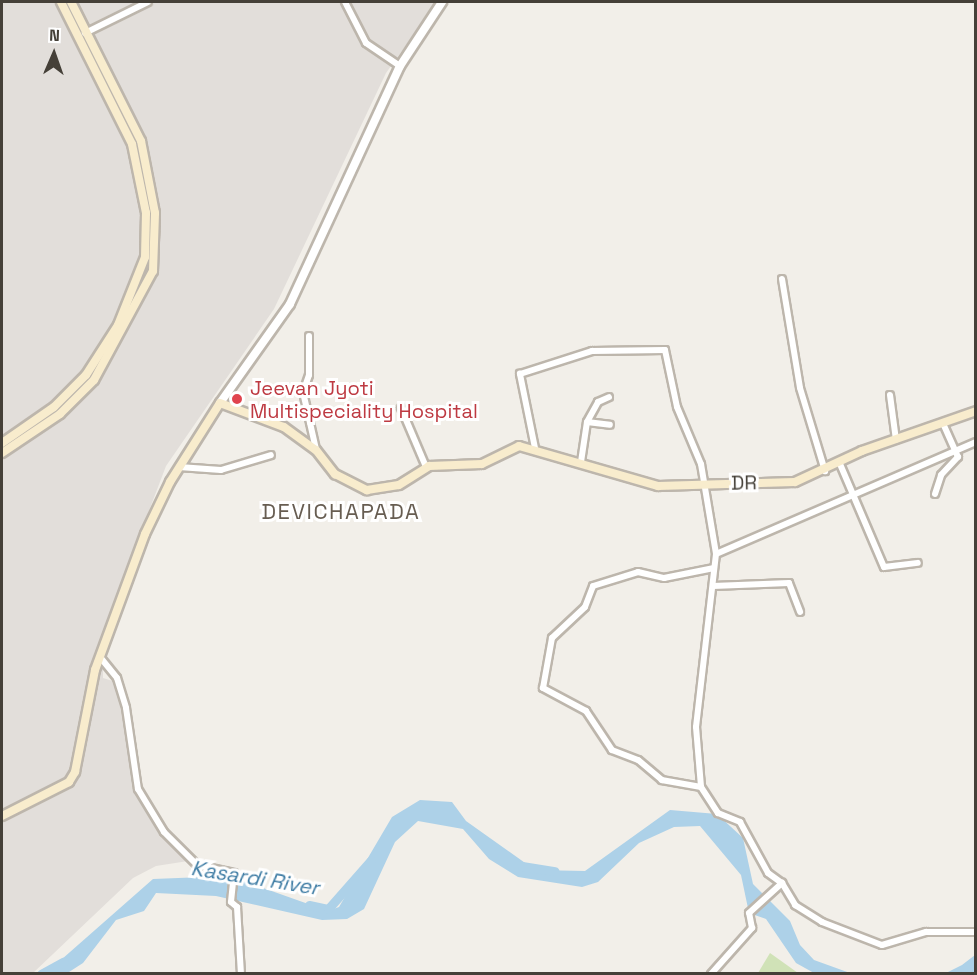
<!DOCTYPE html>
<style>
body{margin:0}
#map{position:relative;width:977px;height:975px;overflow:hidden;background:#f2efe9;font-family:"Space Grotesk",sans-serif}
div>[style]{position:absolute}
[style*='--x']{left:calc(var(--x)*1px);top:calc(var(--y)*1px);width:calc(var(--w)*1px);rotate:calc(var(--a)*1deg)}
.industrial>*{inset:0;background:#e2deda}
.green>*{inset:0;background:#d0e2b7}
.water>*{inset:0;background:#add1e8}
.river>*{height:9px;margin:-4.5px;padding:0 4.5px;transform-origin:4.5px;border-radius:4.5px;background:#add1e8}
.roads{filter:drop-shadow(2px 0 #bdb6ac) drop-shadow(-2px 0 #bdb6ac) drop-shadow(0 2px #bdb6ac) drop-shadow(0 -2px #bdb6ac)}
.minor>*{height:6px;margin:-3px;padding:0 3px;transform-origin:3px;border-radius:3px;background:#fff}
.tertiary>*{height:8px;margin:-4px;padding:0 4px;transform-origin:4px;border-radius:4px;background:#fff}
.secondary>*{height:8px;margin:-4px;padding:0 4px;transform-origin:4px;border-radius:4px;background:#f8eccd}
.dots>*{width:16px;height:16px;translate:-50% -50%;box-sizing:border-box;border:3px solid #fff;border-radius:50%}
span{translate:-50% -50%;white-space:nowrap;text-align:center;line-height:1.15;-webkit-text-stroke:6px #fff;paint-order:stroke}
.health-label{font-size:20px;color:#be3a42}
.left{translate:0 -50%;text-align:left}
.street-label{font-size:20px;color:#454038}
.water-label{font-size:21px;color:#3e7ca4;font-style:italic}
.quarter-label{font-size:22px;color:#675d51;letter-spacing:1.5px}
.frame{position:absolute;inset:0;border:3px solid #454038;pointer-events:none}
.north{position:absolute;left:24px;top:24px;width:60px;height:60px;-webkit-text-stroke:4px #fff;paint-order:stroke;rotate:2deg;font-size:16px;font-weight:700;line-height:24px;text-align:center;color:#454038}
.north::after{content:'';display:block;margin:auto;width:21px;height:27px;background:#454038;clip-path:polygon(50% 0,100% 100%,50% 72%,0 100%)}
</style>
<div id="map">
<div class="industrial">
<i style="clip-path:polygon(2px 2px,437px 2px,386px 73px,274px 309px,166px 466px,103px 632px,103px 678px,116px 682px,135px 787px,154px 825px,188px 861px,156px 866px,133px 878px,33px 973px,2px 974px)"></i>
</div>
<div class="green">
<i style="clip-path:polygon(770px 953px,798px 973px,758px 973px)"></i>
</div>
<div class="water">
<i style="clip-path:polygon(420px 800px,452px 802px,466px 821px,535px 870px,585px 871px,670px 810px,717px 814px,743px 838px,753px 884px,790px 921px,800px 945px,814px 960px,850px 973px,814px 973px,796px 963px,766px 919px,749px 913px,741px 875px,700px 826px,674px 827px,639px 843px,598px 882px,582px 887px,518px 877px,489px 859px,463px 829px,418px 821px,395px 842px,364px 909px,347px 919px,322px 920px,216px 896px,156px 893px,144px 911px,116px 920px,83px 963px,69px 972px,45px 974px,153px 879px,229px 876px,328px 911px,339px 907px,392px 817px)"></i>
<i style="clip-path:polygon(975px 955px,975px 973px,946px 973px,962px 965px)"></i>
</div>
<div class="river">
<i style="--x:522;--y:866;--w:33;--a:9"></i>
<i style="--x:309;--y:905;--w:19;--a:12"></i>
<i style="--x:328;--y:909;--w:65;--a:-48.7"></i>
<i style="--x:41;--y:974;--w:26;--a:-29"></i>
</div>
<div class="roads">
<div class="minor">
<i style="--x:345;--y:2;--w:46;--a:62.9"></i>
<i style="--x:366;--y:43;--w:41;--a:34.1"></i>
<i style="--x:85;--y:33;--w:70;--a:-26.2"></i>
<i style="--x:782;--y:279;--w:110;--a:80.6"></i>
<i style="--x:800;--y:388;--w:87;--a:73.2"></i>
<i style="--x:309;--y:336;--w:39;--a:90"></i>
<i style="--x:309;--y:375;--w:18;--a:109"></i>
<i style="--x:303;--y:392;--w:58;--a:77.2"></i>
<i style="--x:890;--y:395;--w:45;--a:82.4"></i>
<i style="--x:401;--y:408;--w:64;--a:67"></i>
<i style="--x:587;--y:422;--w:23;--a:7"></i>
<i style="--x:535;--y:448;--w:76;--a:-101.5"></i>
<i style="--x:520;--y:374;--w:76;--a:-17.7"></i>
<i style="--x:592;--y:351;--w:73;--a:-0.8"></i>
<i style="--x:665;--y:350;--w:58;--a:78.1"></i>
<i style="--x:677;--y:407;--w:62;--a:67.2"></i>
<i style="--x:701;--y:464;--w:91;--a:80.5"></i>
<i style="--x:716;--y:554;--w:174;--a:96.6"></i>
<i style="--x:696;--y:727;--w:60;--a:85.2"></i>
<i style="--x:701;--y:787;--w:31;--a:57"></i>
<i style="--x:718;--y:813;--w:24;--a:22"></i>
<i style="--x:740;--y:822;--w:58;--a:61.2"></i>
<i style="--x:768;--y:873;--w:17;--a:36"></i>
<i style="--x:782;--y:883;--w:26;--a:59"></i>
<i style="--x:795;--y:905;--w:32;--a:32"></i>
<i style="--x:822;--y:922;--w:64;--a:21"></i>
<i style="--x:882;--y:945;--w:46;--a:-16.5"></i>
<i style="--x:926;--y:932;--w:50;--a:0"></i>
<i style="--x:581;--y:462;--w:40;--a:-81.5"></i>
<i style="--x:587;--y:422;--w:23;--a:-61"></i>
<i style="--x:598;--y:402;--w:12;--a:-24"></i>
<i style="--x:840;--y:464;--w:112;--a:66.9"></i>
<i style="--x:884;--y:567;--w:34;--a:-7"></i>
<i style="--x:179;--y:467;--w:42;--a:4.1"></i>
<i style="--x:221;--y:470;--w:52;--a:-16.7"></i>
<i style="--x:935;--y:494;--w:20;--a:-72"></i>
<i style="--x:941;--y:475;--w:25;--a:-47"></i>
<i style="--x:958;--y:457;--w:36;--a:-114"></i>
<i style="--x:716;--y:554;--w:283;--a:-23.3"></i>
<i style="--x:713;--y:586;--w:76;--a:-2.3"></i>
<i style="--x:789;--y:583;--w:31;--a:69"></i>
<i style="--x:100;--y:657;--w:27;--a:51"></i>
<i style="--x:117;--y:678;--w:31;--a:73"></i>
<i style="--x:126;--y:708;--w:82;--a:81.6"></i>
<i style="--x:138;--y:789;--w:50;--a:58.8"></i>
<i style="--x:164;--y:832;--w:47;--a:45"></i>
<i style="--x:197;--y:865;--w:38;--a:12"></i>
<i style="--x:234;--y:873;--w:29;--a:96"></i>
<i style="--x:231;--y:902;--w:8;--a:40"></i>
<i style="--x:237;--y:907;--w:67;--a:86.6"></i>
<i style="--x:701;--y:787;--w:40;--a:-170"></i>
<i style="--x:662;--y:780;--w:31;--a:-140"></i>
<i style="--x:638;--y:760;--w:28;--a:-159"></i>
<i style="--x:612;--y:750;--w:47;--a:-123.7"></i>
<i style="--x:586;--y:711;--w:49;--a:-151.9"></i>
<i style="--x:543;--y:688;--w:51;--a:-79.8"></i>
<i style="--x:552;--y:638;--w:45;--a:-43.2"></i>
<i style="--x:585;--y:607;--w:22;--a:-69"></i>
<i style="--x:593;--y:586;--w:47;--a:-17.3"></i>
<i style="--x:638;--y:572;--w:27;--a:13"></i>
<i style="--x:664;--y:578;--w:51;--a:-11.3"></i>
<i style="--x:711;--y:974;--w:62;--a:-48.3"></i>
<i style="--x:752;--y:928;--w:15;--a:-101"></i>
<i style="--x:749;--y:913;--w:45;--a:-42.3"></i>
</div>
<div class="tertiary">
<i style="--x:220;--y:403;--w:121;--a:-54.7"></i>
<i style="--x:290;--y:304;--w:262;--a:-65.2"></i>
<i style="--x:400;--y:66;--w:77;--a:-56.7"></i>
</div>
<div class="secondary">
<i style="--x:2;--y:443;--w:63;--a:-34.7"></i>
<i style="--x:54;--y:407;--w:45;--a:-45"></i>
<i style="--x:86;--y:375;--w:59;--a:-57.4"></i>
<i style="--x:118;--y:325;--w:73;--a:-68.3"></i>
<i style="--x:145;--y:257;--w:44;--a:-88.7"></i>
<i style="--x:146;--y:213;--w:70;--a:-101.5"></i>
<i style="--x:132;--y:144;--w:159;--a:-116.6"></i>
<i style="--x:2;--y:453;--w:70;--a:-33.9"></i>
<i style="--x:60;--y:414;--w:48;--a:-45"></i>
<i style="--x:94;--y:380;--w:124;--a:-61.6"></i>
<i style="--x:153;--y:271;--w:58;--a:-88"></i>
<i style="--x:155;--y:213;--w:73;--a:-101"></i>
<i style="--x:141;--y:141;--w:156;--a:-116.7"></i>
<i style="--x:2;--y:816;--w:75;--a:-26.9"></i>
<i style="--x:69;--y:782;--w:12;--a:-59"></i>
<i style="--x:75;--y:772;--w:104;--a:-78.9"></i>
<i style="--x:95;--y:670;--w:145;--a:-69.8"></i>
<i style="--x:145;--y:534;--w:58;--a:-64.3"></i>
<i style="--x:170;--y:482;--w:93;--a:-57.7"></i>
<i style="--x:220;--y:403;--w:68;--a:20.6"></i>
<i style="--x:284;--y:427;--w:39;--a:36"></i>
<i style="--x:316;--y:450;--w:31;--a:52"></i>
<i style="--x:335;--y:474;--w:36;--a:27"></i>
<i style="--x:367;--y:490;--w:32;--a:-9"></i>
<i style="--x:399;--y:485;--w:36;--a:-32"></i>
<i style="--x:429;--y:466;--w:53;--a:-2.2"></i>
<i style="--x:482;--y:464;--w:41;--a:-25.9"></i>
<i style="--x:519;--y:446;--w:145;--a:16.1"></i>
<i style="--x:658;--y:486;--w:137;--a:-1.7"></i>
<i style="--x:795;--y:482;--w:74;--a:-24.8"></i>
<i style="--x:862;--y:451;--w:121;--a:-19.3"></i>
</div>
</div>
<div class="dots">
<i style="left:237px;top:399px;background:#e0444e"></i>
</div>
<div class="health-label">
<span class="left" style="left:250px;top:400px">Jeevan Jyoti<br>Multispeciality Hospital</span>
</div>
<div class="street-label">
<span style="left:744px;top:483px;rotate:-1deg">DR</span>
</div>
<div class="water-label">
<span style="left:255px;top:878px;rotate:9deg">Kasardi River</span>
</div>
<div class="quarter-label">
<span style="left:341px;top:512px">DEVICHAPADA</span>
</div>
<div class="frame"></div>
<div class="north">N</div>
</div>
